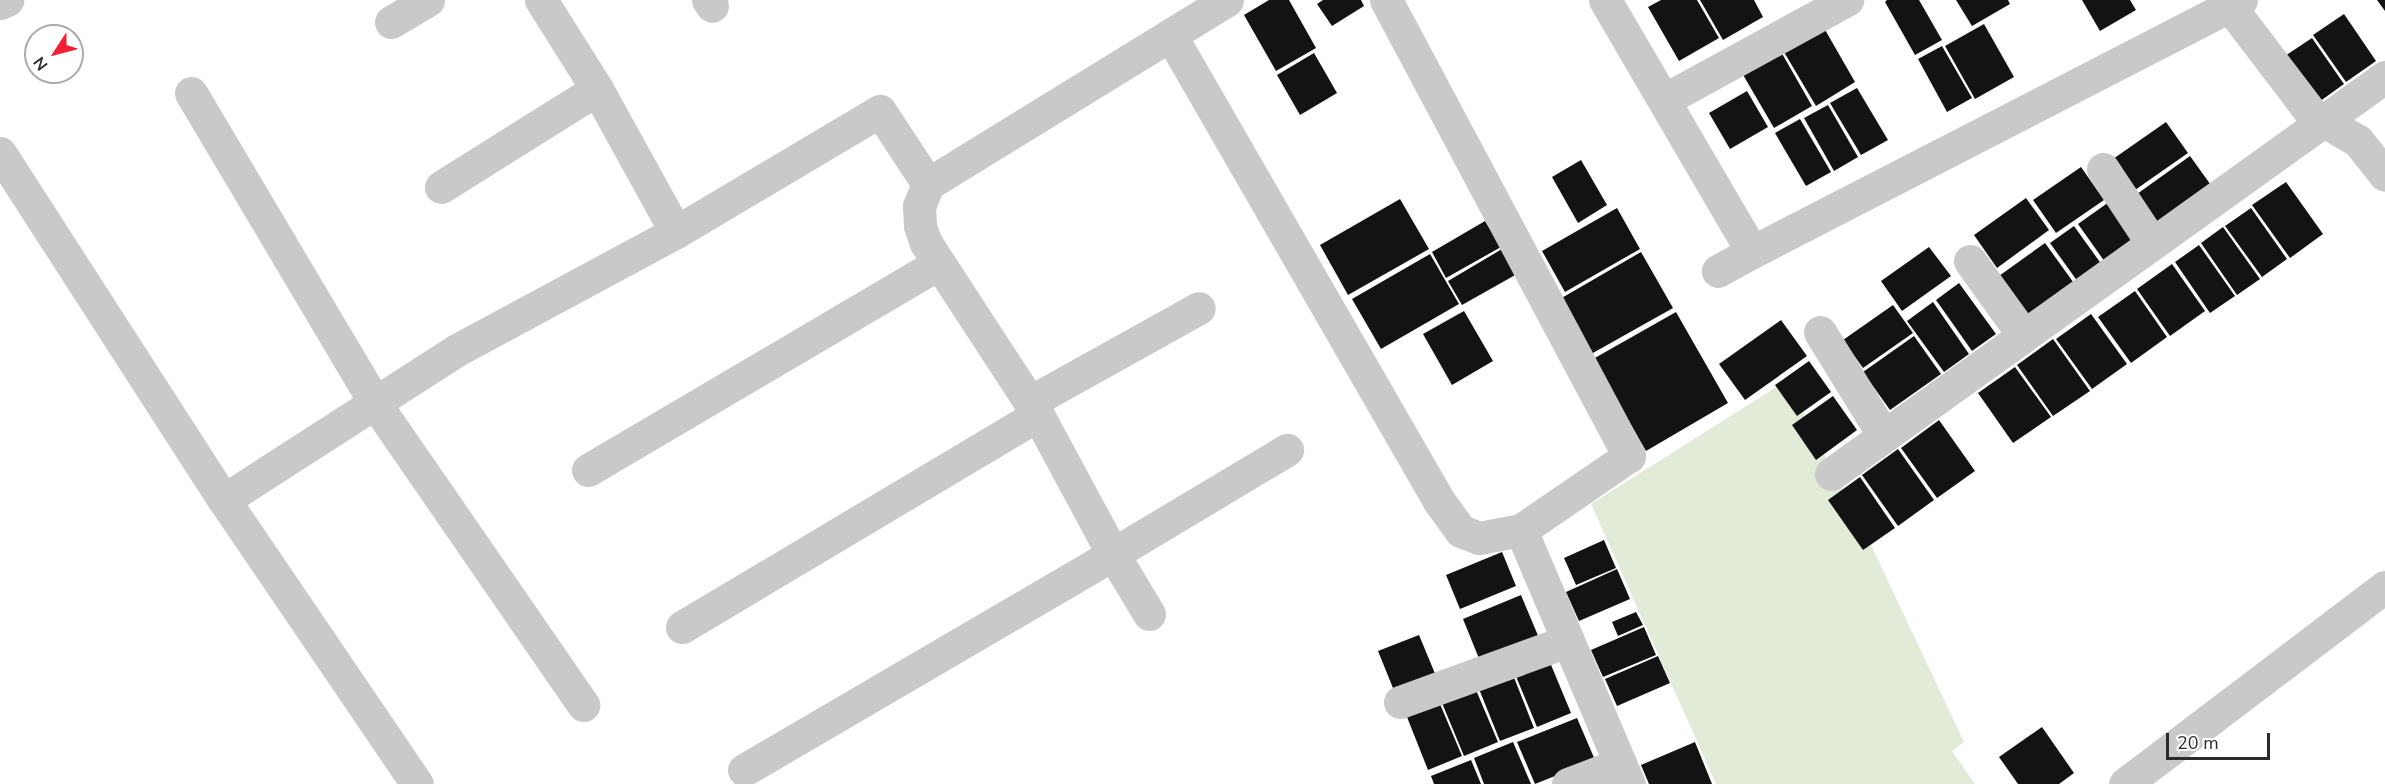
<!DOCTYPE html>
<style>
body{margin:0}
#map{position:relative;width:2385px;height:784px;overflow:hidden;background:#fff;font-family:"Nunito Sans",sans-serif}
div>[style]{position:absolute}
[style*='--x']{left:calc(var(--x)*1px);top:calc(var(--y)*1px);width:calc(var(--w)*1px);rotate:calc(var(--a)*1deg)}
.green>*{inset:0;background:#e2ebd7}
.building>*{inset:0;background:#131313}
.minor>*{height:33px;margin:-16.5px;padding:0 16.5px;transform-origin:16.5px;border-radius:16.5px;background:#c9c9c9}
span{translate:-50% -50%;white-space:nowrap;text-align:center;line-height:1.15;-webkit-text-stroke:6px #fff;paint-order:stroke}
.north{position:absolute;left:24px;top:24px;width:60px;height:60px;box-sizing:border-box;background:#fff;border:2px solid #ababab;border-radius:50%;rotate:234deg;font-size:16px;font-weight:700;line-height:24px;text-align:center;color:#2c2c2c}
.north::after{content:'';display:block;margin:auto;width:21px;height:27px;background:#f21e31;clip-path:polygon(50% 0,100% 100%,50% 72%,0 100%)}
.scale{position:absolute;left:2166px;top:733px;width:104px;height:27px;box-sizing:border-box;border:3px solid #2c2c2c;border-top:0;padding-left:8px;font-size:18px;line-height:21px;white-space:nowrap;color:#2c2c2c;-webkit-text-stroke:4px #fff;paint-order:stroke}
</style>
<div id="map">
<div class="green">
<i style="clip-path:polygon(1786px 381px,1863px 528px,1964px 742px,1952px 751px,1975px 784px,1716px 784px,1591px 504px)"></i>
</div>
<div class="building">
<i style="clip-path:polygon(1269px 0,1289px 0,1316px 48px,1276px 71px,1244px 15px)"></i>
<i style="clip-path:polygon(1323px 0,1361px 0,1364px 6px,1332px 26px,1317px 4px)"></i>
<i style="clip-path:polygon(1661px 0,1697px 0,1719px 38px,1679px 61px,1648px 7px)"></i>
<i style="clip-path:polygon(1700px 0,1754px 0,1763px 17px,1723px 40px)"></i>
<i style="clip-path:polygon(1887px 0,1919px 0,1942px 40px,1915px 55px,1885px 2px)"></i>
<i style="clip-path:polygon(1956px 0,2008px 0,2010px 4px,1972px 26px)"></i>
<i style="clip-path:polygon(2082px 0,2130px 0,2136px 10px,2100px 31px)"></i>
<i style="clip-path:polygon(2377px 0,2385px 0,2385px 11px)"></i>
<i style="clip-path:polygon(2344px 14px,2376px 61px,2346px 82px,2313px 35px)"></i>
<i style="clip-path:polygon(1984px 24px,2014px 77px,1975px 99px,1945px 46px)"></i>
<i style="clip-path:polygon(1824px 28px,1855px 82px,1816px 106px,1784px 52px)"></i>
<i style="clip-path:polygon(2312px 38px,2344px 84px,2312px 107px,2279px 60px)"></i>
<i style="clip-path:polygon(1942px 46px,1972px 98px,1947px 112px,1918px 59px)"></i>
<i style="clip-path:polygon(1780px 50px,1812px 106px,1774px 128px,1742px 73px)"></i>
<i style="clip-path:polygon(1314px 53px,1337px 93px,1300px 115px,1277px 75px)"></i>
<i style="clip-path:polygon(1857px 88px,1888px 140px,1861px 155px,1830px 103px)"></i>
<i style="clip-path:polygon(1747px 91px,1768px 127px,1730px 149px,1709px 113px)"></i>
<i style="clip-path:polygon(1828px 105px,1858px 157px,1834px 171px,1804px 118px)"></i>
<i style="clip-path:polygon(1800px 119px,1831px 172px,1806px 186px,1775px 133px)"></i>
<i style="clip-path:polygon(2166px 122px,2188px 153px,2135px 190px,2113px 159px)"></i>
<i style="clip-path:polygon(2190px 156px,2213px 188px,2160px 226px,2137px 194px)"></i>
<i style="clip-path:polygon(1581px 160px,1607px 205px,1578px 223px,1552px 177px)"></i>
<i style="clip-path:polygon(2081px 167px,2104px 200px,2056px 233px,2033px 200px)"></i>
<i style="clip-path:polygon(2286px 182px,2323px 234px,2290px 258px,2252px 205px)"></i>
<i style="clip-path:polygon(2026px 198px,2049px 230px,1997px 268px,1974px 235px)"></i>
<i style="clip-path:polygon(1400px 199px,1429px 249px,1348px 295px,1320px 245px)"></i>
<i style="clip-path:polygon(2109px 202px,2136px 240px,2105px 262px,2078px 224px)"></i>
<i style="clip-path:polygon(1617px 208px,1640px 249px,1565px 292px,1542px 251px)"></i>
<i style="clip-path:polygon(2251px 208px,2287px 259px,2262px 277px,2225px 226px)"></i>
<i style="clip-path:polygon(1485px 221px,1501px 247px,1446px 278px,1432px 252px)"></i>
<i style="clip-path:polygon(2074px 226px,2102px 265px,2078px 282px,2050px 243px)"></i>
<i style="clip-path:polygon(2223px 227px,2260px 279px,2237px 295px,2201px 243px)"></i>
<i style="clip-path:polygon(2045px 243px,2076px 286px,2029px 319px,1999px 276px)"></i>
<i style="clip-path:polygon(2199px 245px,2235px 296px,2210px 313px,2175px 262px)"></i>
<i style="clip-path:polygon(1929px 247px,1951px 276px,1902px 311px,1881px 281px)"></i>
<i style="clip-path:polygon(1502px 249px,1517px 274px,1462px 305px,1448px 281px)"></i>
<i style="clip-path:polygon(1641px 252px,1673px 308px,1584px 358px,1553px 303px)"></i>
<i style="clip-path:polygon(1430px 254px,1459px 304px,1381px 349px,1352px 299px)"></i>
<i style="clip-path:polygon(2172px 264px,2205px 311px,2170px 336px,2137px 289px)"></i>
<i style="clip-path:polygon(1959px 283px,1996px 334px,1972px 351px,1936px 300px)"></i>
<i style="clip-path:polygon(2135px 291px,2167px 337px,2131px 363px,2098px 317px)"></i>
<i style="clip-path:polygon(1933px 302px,1969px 354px,1944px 372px,1907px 321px)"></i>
<i style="clip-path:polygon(1893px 305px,1913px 333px,1863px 368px,1843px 340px)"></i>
<i style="clip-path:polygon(1464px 311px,1493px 361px,1452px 385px,1423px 334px)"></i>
<i style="clip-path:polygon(1676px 312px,1728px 403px,1646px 451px,1593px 359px)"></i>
<i style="clip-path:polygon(2091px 314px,2127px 364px,2092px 389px,2056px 339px)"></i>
<i style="clip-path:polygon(1781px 320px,1807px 356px,1745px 400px,1719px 364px)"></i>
<i style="clip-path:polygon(1914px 336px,1941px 374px,1890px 410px,1863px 372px)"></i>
<i style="clip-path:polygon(2053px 339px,2090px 391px,2053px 416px,2017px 365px)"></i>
<i style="clip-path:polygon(1809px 361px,1831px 392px,1797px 416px,1775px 385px)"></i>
<i style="clip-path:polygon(2015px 367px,2051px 417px,2013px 443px,1978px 393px)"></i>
<i style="clip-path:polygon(1833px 396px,1857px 430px,1816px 460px,1792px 425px)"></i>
<i style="clip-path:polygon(1939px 420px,1975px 471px,1937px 498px,1901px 448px)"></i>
<i style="clip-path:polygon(1898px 449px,1934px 500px,1898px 526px,1862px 475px)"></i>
<i style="clip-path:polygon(1860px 477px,1895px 528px,1863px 550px,1828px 500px)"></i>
<i style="clip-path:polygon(1604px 540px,1616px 568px,1576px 585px,1564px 558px)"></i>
<i style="clip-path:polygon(1502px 552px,1516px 586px,1460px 609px,1446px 575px)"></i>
<i style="clip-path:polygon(1617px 569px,1630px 599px,1579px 621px,1566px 592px)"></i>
<i style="clip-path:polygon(1521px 595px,1539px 638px,1480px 661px,1463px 619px)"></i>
<i style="clip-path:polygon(1636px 612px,1643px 625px,1618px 636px,1612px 622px)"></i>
<i style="clip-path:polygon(1644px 627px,1656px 655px,1603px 677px,1591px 650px)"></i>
<i style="clip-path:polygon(1419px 635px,1436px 676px,1395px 693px,1378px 651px)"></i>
<i style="clip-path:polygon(1658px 656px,1670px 683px,1617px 706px,1605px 679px)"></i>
<i style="clip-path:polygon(1549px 660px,1571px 713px,1537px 727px,1515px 674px)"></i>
<i style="clip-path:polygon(1513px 675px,1534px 728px,1500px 741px,1479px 689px)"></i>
<i style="clip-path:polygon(1476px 690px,1498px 742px,1464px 756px,1442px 703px)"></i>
<i style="clip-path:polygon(1440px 704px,1462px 756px,1428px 770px,1407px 717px)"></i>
<i style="clip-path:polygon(1577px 718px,1595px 760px,1535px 784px,1517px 742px)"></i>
<i style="clip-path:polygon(2042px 727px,2074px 773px,2059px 784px,2018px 784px,1999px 757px)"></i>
<i style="clip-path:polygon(1513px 742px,1531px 784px,1484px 784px,1474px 758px)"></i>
<i style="clip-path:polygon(1695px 742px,1712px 784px,1649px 784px,1641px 765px)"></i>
<i style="clip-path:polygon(1471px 760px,1481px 784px,1434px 784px,1431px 776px)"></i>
</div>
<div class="minor">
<i style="--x:541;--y:0;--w:105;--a:57.8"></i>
<i style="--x:597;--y:89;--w:163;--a:61.1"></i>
<i style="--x:708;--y:0;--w:7;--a:56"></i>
<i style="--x:1386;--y:0;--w:517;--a:61.95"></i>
<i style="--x:1629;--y:456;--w:131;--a:145.6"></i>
<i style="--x:1521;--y:530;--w:276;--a:67"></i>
<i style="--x:1605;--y:0;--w:292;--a:59.7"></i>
<i style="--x:1752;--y:252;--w:39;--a:151"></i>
<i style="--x:2225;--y:0;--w:143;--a:52.7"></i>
<i style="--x:2312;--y:114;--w:53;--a:30.4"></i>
<i style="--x:2358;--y:141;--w:43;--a:51.5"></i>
<i style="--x:0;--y:3;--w:8;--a:-23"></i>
<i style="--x:391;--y:22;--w:43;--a:-30.7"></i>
<i style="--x:1171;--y:36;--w:537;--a:60.04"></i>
<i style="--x:1439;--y:501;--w:37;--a:54"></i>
<i style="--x:1461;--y:531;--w:19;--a:21"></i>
<i style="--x:1479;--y:538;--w:43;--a:-10.8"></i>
<i style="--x:191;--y:93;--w:360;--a:59.3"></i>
<i style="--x:375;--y:403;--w:367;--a:55.4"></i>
<i style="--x:1664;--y:100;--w:209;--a:-28.7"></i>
<i style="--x:0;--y:153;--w:413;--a:57.2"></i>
<i style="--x:224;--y:500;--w:343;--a:55.8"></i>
<i style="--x:2103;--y:169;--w:89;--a:56.5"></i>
<i style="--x:928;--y:184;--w:24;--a:112"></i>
<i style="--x:919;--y:206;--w:20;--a:87"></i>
<i style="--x:920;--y:226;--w:18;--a:71"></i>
<i style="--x:926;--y:243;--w:205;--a:56.9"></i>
<i style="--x:1038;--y:415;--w:158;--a:61.7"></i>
<i style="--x:1113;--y:554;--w:203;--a:-30.9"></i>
<i style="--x:441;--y:187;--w:184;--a:-32.1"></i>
<i style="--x:1752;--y:252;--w:550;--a:-27.26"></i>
<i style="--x:1970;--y:261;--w:92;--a:54.2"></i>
<i style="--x:1820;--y:332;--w:122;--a:58.4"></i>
<i style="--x:1030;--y:402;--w:193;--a:-29.1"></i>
<i style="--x:588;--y:470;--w:407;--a:-30.5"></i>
<i style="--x:1831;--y:474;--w:682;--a:-35.63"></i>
<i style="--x:224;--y:500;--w:275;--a:-32.8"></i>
<i style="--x:455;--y:351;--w:251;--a:-28.3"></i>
<i style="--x:676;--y:232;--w:237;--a:-30.7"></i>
<i style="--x:880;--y:111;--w:87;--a:56.7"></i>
<i style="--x:928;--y:184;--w:351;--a:-31.6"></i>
<i style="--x:682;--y:627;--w:414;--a:-30.8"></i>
<i style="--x:1400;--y:702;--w:179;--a:-20"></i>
<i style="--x:744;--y:770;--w:428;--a:-30.3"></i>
<i style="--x:1113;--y:554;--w:70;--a:59"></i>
<i style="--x:1568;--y:784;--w:56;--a:-21"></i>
<i style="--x:2125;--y:784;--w:326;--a:-37.2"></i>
</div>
<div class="north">N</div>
<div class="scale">20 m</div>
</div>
